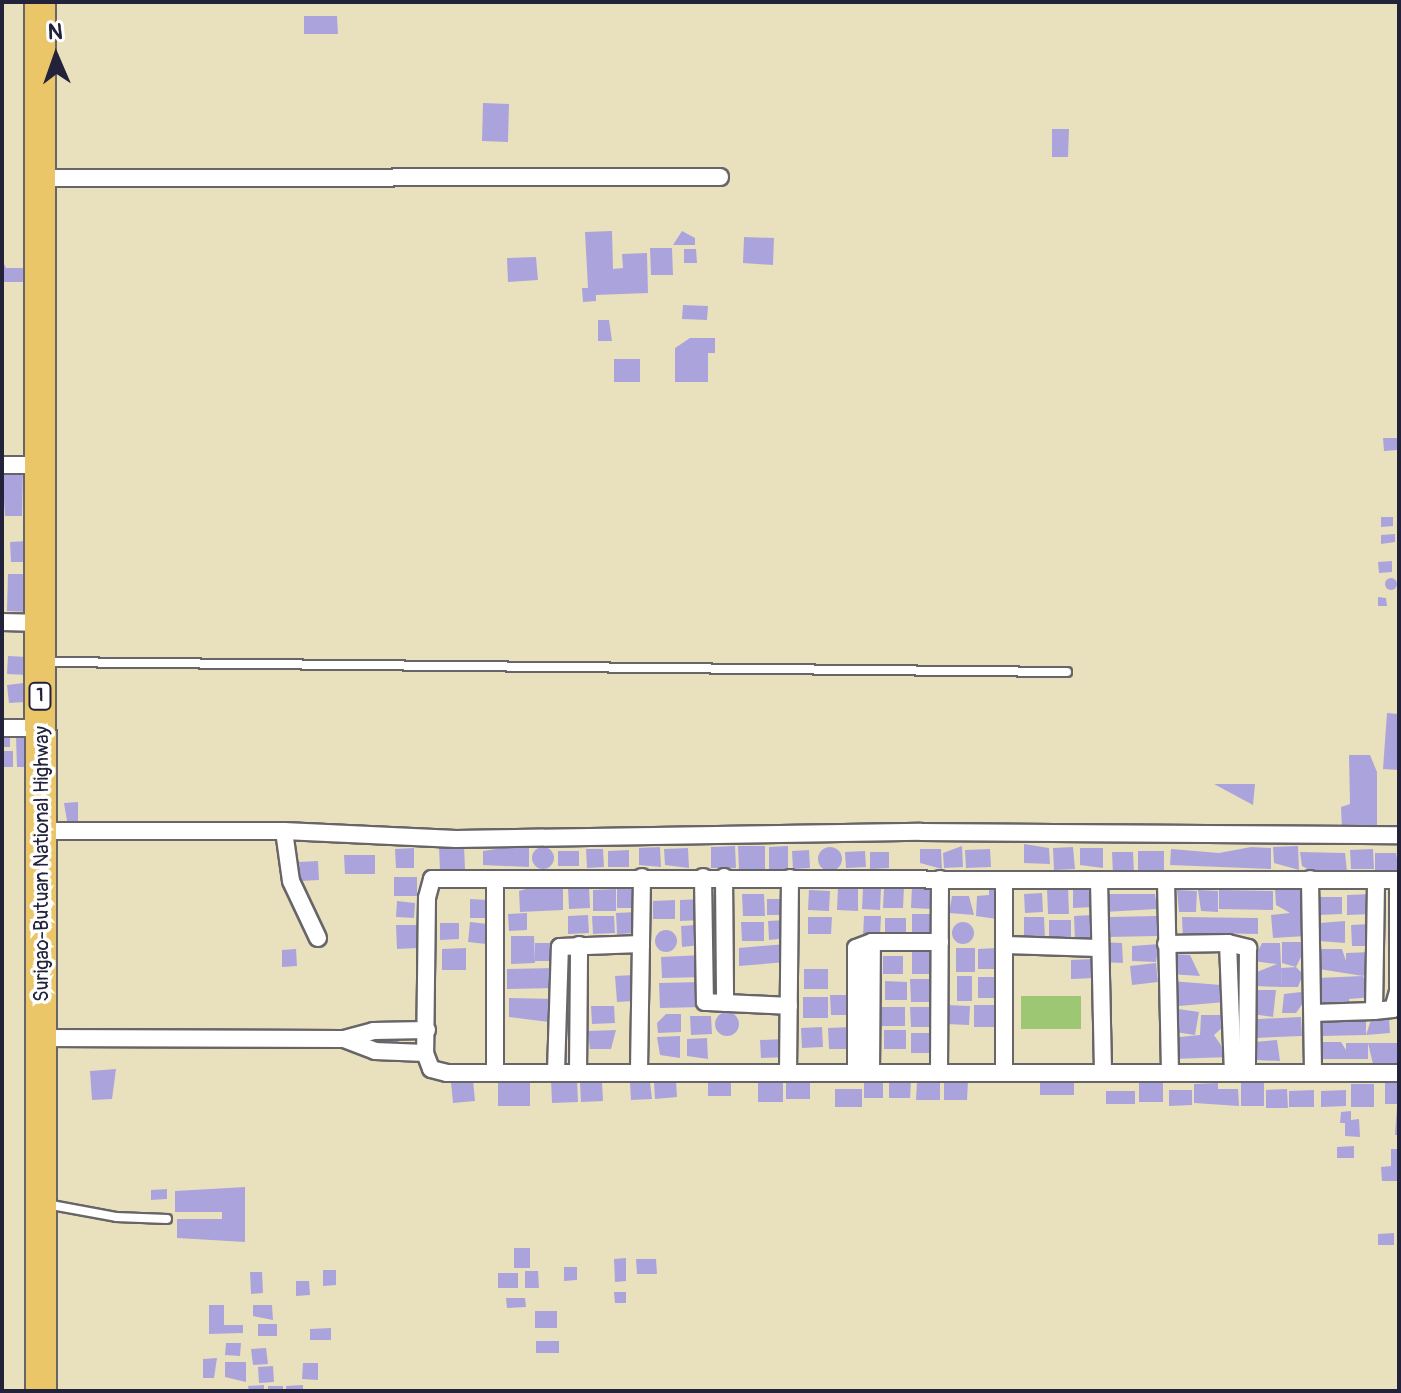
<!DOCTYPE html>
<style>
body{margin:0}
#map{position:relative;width:1401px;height:1393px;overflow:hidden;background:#e9e1bd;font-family:Pangolin,sans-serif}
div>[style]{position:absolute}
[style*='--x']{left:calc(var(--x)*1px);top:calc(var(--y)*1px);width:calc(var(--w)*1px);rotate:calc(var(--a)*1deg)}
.green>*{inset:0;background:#9ec773}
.building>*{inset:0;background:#aba4dc}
.round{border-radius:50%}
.roads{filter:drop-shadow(2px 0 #686568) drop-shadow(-2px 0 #686568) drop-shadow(0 2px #686568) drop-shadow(0 -2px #686568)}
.lane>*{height:8px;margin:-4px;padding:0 4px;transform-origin:4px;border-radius:4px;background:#fff}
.street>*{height:16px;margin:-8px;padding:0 8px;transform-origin:8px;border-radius:8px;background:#fff}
.highway>*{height:30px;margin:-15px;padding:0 15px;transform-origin:15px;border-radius:15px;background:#eac669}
span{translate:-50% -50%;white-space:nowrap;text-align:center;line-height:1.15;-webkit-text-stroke:7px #fff;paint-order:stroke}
.shield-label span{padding:2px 6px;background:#fff;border:2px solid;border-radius:6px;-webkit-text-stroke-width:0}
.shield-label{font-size:18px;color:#22223b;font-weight:700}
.street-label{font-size:20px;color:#22223b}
.frame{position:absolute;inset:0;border:4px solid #22223b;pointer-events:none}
.north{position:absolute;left:16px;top:16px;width:80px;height:80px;-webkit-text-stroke:6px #fff;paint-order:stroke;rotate:358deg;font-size:22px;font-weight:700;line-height:32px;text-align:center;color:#22223b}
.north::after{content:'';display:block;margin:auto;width:28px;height:36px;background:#22223b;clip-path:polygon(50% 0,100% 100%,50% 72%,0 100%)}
</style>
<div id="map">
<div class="green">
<i style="clip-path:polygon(1021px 996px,1081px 996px,1081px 1029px,1021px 1029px)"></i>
</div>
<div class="building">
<i style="clip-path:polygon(304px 16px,337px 16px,338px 34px,304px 34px)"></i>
<i style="clip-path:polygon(483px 103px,509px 104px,508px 142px,482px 141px)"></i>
<i style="clip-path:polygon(1052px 129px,1069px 129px,1068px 157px,1052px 157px)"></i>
<i style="clip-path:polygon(612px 231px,613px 269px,623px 268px,622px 254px,647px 253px,648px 293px,596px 295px,596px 301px,583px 302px,582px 288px,588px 288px,585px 232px)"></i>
<i style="clip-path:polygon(682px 231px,695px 238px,695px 245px,673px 245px)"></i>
<i style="clip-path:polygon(744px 237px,774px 238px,773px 265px,743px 263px)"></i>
<i style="clip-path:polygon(650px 248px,672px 248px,673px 275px,651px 275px)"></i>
<i style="clip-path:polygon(684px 249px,696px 249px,697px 263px,684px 263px)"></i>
<i style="clip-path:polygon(536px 257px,538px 280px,508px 282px,507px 258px)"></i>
<i style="clip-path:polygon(2px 260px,6px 268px,23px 268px,23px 282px,2px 282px)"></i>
<i style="clip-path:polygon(683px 305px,708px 306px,707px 320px,682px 319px)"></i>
<i style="clip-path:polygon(598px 320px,609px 320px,612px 341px,598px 341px)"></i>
<i style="clip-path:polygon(690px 338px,715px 338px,715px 353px,708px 353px,708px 382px,675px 382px,675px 348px)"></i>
<i style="clip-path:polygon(614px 359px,640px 359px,640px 382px,614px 382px)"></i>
<i style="clip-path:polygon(1383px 438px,1398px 438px,1398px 450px,1384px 451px)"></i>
<i style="clip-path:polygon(2px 468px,23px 468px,22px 516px,5px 516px)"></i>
<i style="clip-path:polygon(1381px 517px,1393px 517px,1393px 526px,1381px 527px)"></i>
<i style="clip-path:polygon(1395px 534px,1395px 542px,1381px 544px,1381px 535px)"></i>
<i style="clip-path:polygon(26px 541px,27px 562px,11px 562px,10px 542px)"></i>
<i style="clip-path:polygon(1392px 561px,1392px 572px,1379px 573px,1378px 562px)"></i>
<i style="clip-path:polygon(8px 574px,32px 574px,32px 612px,7px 611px)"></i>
<i class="round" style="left:1385px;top:578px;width:12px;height:12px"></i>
<i style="clip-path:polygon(1378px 597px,1386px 598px,1387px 606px,1378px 606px)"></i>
<i style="clip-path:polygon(8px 656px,28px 657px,27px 675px,7px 674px)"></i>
<i style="clip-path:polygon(24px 683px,26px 702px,9px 703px,7px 685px)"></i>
<i style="clip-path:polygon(1387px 713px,1399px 714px,1399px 770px,1383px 769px)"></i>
<i style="clip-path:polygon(2px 731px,10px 731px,10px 747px,2px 747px)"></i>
<i style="clip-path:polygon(16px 737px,30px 737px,31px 767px,17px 767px)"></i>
<i style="clip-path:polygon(2px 751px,13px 751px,13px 767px,2px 767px)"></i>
<i style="clip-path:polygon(1349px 755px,1370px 755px,1377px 772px,1377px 829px,1342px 829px,1341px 807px,1350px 804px)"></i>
<i style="clip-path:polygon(1214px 784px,1255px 784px,1253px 805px)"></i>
<i style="clip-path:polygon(78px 802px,78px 821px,67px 821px,64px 803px)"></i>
<i style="clip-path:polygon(529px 844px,529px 867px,483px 865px,483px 851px)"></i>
<i style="clip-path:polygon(1024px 844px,1049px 848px,1050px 864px,1024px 863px)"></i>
<i style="clip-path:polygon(464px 845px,465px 870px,440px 871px,439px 846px)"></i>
<i style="clip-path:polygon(735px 846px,736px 868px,711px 868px,711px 847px)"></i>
<i style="clip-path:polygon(738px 846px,765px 846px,765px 869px,739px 870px)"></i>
<i style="clip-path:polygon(788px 846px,788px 869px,769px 869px,769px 847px)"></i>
<i style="clip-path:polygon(962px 846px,963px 867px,944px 868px,943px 853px)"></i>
<i style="clip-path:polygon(1298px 846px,1299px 870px,1274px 863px,1273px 847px)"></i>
<i class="round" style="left:532px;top:847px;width:22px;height:22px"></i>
<i style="clip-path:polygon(660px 847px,661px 867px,639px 865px,639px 848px)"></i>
<i style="clip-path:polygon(1073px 847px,1075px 869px,1054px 870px,1053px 848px)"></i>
<i style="clip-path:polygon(1251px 847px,1271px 848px,1271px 869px,1170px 865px,1171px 849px,1219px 853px)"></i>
<i class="round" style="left:818px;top:847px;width:24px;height:24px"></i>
<i style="clip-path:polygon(414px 848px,414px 868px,396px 868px,395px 849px)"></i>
<i style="clip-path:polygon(688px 848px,689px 868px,665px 865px,664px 849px)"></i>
<i style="clip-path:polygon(1080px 848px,1103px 848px,1103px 868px,1080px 865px)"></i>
<i style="clip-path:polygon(586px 849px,603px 849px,604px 867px,587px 868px)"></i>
<i style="clip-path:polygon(920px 849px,941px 849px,942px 869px,920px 863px)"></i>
<i style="clip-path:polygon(990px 849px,991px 867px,966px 868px,965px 850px)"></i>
<i style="clip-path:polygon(1373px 849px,1374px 869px,1351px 869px,1350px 850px)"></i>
<i style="clip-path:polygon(629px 850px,629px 867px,608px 867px,608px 851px)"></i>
<i style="clip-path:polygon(809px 850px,810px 868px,793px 869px,792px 851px)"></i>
<i style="clip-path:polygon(558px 851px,579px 851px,579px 866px,558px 866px)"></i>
<i style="clip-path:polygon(865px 851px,866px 867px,846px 868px,845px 852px)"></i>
<i style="clip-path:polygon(1138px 851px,1164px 851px,1164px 870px,1138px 870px)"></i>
<i style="clip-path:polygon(870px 852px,889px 852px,889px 868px,870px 869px)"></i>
<i style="clip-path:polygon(1112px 852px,1133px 852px,1134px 873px,1113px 874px)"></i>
<i style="clip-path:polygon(1300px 852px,1345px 853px,1347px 871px,1312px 871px,1302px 866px)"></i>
<i style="clip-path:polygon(1375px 853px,1396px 853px,1399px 872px,1375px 873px)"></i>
<i style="clip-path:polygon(344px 855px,375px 855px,375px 874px,345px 874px)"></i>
<i style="clip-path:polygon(318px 861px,319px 880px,300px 881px,299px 862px)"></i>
<i style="clip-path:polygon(394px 877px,417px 877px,417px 896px,394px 896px)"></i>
<i style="clip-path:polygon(912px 886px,933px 887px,933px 909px,911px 908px)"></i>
<i style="clip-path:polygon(589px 887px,590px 908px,569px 909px,568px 888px)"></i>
<i style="clip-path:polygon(617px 887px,640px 890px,641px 908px,617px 908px)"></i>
<i style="clip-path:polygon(838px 887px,858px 887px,858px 911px,837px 910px)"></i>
<i style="clip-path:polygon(884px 887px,904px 887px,903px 908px,883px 908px)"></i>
<i style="clip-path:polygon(1068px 887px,1069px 914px,1048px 914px,1047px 888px)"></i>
<i style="clip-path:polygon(1093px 887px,1094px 907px,1073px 908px,1073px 888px)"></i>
<i style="clip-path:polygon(530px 888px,563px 888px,563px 910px,520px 912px,519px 891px)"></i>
<i style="clip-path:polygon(863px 888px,881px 888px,880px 910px,862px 909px)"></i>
<i style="clip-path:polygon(1300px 888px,1306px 936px,1273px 938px,1271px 915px,1290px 913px,1276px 905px,1275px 889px)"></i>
<i style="clip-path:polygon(616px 889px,616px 911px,593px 911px,593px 890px)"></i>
<i style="clip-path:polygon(989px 889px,998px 889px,1004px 920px,976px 916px,977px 896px,989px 895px)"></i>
<i style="clip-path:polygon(809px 890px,830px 891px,829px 911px,808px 910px)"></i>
<i style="clip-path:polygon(1177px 890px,1197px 891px,1196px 912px,1179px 912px)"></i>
<i style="clip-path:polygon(1198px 890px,1218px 891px,1218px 912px,1201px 911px)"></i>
<i style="clip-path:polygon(1219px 890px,1273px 891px,1273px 910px,1219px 909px)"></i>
<i style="clip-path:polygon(1042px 893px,1043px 912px,1025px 913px,1024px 894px)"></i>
<i style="clip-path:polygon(742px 894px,764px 894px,765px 916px,743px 916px)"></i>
<i style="clip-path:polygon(1101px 894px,1155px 894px,1157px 909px,1104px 912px)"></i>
<i style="clip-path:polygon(1372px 894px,1373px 914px,1347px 915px,1347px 895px)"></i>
<i style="clip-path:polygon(952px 896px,969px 896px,974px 915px,949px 913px)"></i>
<i style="clip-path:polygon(1317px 897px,1342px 897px,1342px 914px,1318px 915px)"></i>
<i style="clip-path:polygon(470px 899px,488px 900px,487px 918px,470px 918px)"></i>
<i style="clip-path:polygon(701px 899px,702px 920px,680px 921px,680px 900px)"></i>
<i style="clip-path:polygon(767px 899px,789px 899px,788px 915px,767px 915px)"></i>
<i style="clip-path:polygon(675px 900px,675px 919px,653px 919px,653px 901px)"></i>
<i style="clip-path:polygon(397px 901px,415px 903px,414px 918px,396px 917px)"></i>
<i style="clip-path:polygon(637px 912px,638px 933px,617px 934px,616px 913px)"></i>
<i style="clip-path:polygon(527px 913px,527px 930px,509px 931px,508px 914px)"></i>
<i style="clip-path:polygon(912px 914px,930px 914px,930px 937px,912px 937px)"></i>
<i style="clip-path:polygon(588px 915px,589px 933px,568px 934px,568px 916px)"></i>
<i style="clip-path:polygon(1093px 915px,1094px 940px,1075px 941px,1074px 916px)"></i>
<i style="clip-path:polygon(592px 916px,614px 916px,615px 933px,593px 934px)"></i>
<i style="clip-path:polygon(864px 916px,881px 916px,880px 936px,863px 936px)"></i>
<i style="clip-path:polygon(1157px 916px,1159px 936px,1107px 937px,1108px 917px)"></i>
<i style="clip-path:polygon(808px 917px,832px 917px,831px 934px,808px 934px)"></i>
<i style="clip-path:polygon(1024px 917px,1044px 917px,1045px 939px,1024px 939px)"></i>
<i style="clip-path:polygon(1182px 917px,1258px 918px,1258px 934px,1210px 933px,1210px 940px,1183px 940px)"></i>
<i style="clip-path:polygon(885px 918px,906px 918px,906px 934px,885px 933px)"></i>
<i style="clip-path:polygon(786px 920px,787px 938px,769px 940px,768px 921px)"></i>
<i style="clip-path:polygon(1049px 920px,1071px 920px,1071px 938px,1049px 938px)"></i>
<i style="clip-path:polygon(1345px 921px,1345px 943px,1319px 941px,1320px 923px)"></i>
<i class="round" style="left:952px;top:922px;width:22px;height:22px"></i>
<i style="clip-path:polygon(470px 922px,488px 924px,486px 944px,468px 942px)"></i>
<i style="clip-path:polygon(741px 922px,764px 922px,764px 941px,742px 941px)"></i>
<i style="clip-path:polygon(440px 923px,459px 923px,459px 939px,440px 940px)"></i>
<i style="clip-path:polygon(1370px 924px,1371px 946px,1352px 946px,1351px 925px)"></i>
<i style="clip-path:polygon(396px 925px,417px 925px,418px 948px,397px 949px)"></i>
<i style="clip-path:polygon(696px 925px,702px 945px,682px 947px,681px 926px)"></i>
<i class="round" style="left:655px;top:930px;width:22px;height:22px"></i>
<i style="clip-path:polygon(511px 936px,534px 936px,535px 963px,511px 964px)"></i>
<i style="clip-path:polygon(1099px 942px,1122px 943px,1123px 963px,1100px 962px)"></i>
<i style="clip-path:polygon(1282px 942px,1301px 942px,1304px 951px,1296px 967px,1303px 974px,1298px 987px,1282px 987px,1281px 968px,1296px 967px,1282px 963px)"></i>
<i style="clip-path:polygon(535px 943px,557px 943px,557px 961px,535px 961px)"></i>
<i style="clip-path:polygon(1262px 943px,1280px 943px,1282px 987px,1255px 986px,1257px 972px,1277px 964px,1253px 961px)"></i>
<i style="clip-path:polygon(786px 944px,787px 962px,739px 966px,739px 948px)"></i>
<i style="clip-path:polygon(1159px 944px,1156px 962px,1132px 961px,1132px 946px)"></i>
<i style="clip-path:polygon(466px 948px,466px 970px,442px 970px,442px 949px)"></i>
<i style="clip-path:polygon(956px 948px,975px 948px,975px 972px,956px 972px)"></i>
<i style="clip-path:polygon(997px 948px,997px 969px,978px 969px,978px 949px)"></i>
<i style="clip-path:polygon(296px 949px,297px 966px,282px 967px,282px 950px)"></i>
<i style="clip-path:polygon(1319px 949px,1342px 949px,1346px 961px,1346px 953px,1371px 952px,1371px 969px,1363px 976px,1373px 997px,1349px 999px,1350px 1006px,1322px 1005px,1317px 978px,1363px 976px,1319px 969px)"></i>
<i style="clip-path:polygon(912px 951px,934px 951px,934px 974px,912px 974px)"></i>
<i style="clip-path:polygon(1170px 954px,1190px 955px,1200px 976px,1169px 974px)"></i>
<i style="clip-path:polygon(703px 955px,704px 977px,662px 978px,661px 957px)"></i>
<i style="clip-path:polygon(883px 956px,903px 956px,903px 974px,883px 974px)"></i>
<i style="clip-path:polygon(1094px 959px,1095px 978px,1071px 979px,1071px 960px)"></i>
<i style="clip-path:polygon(1156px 963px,1158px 982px,1132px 985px,1130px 966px)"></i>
<i style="clip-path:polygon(555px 968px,555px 988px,507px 989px,507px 969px)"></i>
<i style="clip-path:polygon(804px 969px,828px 969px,828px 989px,804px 989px)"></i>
<i style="clip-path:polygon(634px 975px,635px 1001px,617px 1002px,615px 976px)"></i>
<i style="clip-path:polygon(957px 976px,972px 976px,972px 1001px,957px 1001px)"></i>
<i style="clip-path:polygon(978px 977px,997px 977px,996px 998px,978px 998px)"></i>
<i style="clip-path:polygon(910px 979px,931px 979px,931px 1002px,911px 1002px)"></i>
<i style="clip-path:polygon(885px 981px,907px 982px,907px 1000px,885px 1000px)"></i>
<i style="clip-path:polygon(1171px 981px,1221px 985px,1225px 1002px,1179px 1006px)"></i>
<i style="clip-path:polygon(701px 982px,702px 1007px,660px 1008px,659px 983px)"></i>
<i style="clip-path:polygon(1252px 990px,1276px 990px,1273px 1017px,1251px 1014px)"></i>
<i style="clip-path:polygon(1301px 992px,1306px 999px,1296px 1013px,1282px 1013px,1284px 994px)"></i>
<i style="clip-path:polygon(830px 995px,852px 995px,852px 1015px,831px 1015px)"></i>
<i style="clip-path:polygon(803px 997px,828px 997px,828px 1018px,803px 1018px)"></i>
<i style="clip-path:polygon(509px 998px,557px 999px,557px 1023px,509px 1017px)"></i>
<i style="clip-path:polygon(947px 1005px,970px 1006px,969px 1025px,947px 1024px)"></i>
<i style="clip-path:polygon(974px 1005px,998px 1005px,997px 1027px,974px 1027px)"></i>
<i style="clip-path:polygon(591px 1006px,614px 1006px,615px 1023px,592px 1024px)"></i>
<i style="clip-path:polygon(881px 1007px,905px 1007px,905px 1026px,881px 1026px)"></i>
<i style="clip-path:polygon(910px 1007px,933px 1007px,933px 1027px,911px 1027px)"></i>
<i style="clip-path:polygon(1178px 1009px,1199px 1012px,1195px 1035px,1175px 1032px)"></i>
<i class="round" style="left:715px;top:1012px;width:24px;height:24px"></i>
<i style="clip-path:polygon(666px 1014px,681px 1014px,681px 1032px,658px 1033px,657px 1023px)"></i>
<i style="clip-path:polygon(1201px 1015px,1221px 1015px,1224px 1026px,1214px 1035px,1229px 1057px,1172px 1059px,1169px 1038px,1200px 1035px)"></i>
<i style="clip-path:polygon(690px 1016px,711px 1016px,712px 1034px,691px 1035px)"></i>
<i style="clip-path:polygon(1301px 1017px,1302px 1036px,1255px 1038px,1257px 1019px)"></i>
<i style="clip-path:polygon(1366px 1018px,1366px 1035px,1371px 1020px,1389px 1018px,1390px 1033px,1366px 1035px,1322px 1036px,1321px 1020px)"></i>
<i style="clip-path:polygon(822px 1027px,823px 1047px,802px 1048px,801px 1028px)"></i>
<i style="clip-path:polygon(852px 1027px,853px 1049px,829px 1049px,828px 1028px)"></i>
<i style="clip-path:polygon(616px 1030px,611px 1049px,590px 1049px,588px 1031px)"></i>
<i style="clip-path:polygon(884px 1030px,906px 1030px,906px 1049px,884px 1049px)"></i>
<i style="clip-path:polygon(911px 1033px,935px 1033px,935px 1053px,911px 1053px)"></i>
<i style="clip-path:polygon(398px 1034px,399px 1045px,383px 1046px,383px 1035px)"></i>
<i style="clip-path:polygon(680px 1036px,680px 1058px,660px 1055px,657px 1037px)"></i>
<i style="clip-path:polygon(707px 1038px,708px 1059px,687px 1056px,687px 1039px)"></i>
<i style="clip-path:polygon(786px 1039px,786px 1057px,761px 1058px,760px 1040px)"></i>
<i style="clip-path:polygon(1277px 1040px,1280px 1061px,1256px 1060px,1254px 1042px)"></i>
<i style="clip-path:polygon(1322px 1042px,1341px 1042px,1346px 1050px,1346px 1043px,1397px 1043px,1397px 1063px,1373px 1064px,1368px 1043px,1368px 1059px,1322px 1059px)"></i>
<i style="clip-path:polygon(116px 1069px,112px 1099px,92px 1100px,90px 1071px)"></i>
<i style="clip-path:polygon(1040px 1078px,1074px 1078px,1074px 1095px,1040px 1095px)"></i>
<i style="clip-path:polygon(577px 1079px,578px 1102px,552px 1103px,551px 1081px)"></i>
<i style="clip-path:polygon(708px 1079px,731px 1080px,731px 1096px,708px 1096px)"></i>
<i style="clip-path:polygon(1385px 1079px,1399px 1079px,1399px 1104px,1385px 1104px)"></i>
<i style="clip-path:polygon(473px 1080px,475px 1101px,453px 1103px,451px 1082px)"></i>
<i style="clip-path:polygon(498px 1080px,530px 1080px,530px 1106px,498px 1106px)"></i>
<i style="clip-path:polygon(889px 1080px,911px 1081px,910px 1098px,889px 1098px)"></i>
<i style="clip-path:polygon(676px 1081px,677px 1097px,655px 1099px,654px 1082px)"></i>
<i style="clip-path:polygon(786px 1081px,810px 1081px,810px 1099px,786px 1099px)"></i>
<i style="clip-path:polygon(944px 1081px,968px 1081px,967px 1100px,944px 1100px)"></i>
<i style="clip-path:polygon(602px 1082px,603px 1101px,581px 1102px,580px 1083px)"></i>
<i style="clip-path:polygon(650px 1082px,652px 1099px,631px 1100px,630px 1083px)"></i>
<i style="clip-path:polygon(758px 1082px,783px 1082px,783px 1102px,758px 1102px)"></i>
<i style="clip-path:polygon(864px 1082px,883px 1083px,883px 1098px,864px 1098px)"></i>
<i style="clip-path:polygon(917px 1082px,940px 1082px,940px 1100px,916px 1100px)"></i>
<i style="clip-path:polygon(1163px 1082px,1163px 1102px,1139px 1102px,1139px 1083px)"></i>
<i style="clip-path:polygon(1218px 1083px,1218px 1089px,1238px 1089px,1239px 1106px,1194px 1103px,1194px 1084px)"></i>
<i style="clip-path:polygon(1241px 1083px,1264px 1083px,1264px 1106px,1241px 1106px)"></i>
<i style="clip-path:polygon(1351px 1084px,1374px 1084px,1374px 1107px,1351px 1107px)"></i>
<i style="clip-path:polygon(835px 1089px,862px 1089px,862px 1107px,835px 1107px)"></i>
<i style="clip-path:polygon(1287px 1089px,1288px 1108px,1266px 1108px,1266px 1090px)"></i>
<i style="clip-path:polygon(1169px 1090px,1192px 1090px,1192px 1105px,1169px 1106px)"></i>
<i style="clip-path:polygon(1314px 1090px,1314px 1107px,1289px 1107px,1289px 1091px)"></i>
<i style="clip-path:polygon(1346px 1090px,1346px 1106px,1321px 1107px,1321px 1091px)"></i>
<i style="clip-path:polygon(1106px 1091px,1135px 1091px,1135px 1104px,1106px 1104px)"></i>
<i style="clip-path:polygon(1397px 1107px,1399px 1107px,1399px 1135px,1395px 1135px)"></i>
<i style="clip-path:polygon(1351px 1111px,1351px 1120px,1359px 1119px,1360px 1137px,1345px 1136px,1345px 1123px,1340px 1123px,1341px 1112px)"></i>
<i style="clip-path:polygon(1354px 1146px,1354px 1158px,1337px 1158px,1337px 1147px)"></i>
<i style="clip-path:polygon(1391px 1149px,1399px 1149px,1399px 1181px,1382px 1181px,1381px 1167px,1391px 1166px)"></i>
<i style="clip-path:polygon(245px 1187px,245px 1242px,177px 1238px,177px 1219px,222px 1219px,222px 1212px,175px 1212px,175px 1191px)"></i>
<i style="clip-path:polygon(167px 1189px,167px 1199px,151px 1200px,151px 1190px)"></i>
<i style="clip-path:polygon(1394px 1233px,1394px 1245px,1378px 1245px,1378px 1234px)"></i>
<i style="clip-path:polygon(514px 1248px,530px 1248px,530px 1268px,514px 1268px)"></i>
<i style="clip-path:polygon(626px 1258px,626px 1281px,615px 1282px,614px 1259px)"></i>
<i style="clip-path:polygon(636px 1259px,656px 1259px,657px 1274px,637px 1274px)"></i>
<i style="clip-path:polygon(564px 1267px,577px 1267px,577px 1280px,564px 1281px)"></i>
<i style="clip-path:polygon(323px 1270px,336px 1270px,336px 1285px,323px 1286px)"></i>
<i style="clip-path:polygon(525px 1271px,538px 1271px,539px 1288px,525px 1288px)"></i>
<i style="clip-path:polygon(250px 1272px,262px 1272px,263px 1293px,251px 1294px)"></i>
<i style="clip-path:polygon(498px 1273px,518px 1273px,518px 1288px,498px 1288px)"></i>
<i style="clip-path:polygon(296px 1281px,309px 1281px,310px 1295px,296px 1296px)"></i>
<i style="clip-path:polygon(614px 1292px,626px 1292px,626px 1303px,615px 1303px)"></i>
<i style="clip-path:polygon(506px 1298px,525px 1298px,526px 1307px,507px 1308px)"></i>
<i style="clip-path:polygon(209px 1305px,224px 1305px,224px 1325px,243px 1325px,243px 1333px,209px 1334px)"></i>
<i style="clip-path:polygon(253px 1305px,272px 1305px,273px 1320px,253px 1316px)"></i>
<i style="clip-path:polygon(535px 1311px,557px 1311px,557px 1328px,535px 1328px)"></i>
<i style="clip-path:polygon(258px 1324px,277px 1324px,277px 1336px,258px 1336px)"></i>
<i style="clip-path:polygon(331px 1328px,331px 1340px,310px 1340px,310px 1329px)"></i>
<i style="clip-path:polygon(536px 1341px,559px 1341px,559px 1353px,536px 1353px)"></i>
<i style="clip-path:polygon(226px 1343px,241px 1343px,240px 1356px,225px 1355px)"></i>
<i style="clip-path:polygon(266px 1348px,268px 1364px,253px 1365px,251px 1349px)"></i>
<i style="clip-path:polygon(217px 1358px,214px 1378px,203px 1378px,203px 1359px)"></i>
<i style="clip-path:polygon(225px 1362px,246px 1362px,246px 1382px,225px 1377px)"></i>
<i style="clip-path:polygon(303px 1363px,318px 1363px,318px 1380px,302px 1379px)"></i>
<i style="clip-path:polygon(273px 1366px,274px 1382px,259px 1383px,258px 1367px)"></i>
<i style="clip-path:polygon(264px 1385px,264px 1391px,249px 1391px,248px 1386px)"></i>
<i style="clip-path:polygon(303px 1385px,303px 1391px,286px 1391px,286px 1386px)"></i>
<i style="clip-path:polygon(268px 1386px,283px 1386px,283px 1391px,268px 1391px)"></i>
</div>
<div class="roads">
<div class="lane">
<i style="--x:46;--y:662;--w:1021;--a:0.56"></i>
<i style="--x:46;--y:1204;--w:71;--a:10.5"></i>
<i style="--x:116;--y:1217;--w:51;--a:2.2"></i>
</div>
<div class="street">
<i style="--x:38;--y:178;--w:682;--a:-0.08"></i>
<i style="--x:2;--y:465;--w:42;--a:0"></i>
<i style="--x:2;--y:622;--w:41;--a:1.4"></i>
<i style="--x:2;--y:728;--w:38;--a:0"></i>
<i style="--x:41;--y:831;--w:243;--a:0"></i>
<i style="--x:284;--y:831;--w:172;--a:2.7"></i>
<i style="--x:456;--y:839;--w:465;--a:-0.9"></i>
<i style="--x:921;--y:832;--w:478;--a:0.4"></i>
<i style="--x:284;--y:831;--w:50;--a:82"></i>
<i style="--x:291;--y:881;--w:63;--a:64.7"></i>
<i style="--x:703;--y:877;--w:125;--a:89.1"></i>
<i style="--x:705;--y:1002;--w:84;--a:2.7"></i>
<i style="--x:724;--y:877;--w:126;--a:89.5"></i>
<i style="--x:495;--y:879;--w:193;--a:90"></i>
<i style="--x:1310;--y:879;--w:192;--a:89.1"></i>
<i style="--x:1099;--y:880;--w:191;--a:88.8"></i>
<i style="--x:1166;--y:880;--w:192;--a:88.8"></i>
<i style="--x:1399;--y:880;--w:967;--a:-179.94"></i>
<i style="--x:432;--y:879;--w:20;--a:105"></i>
<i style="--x:427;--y:898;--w:155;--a:90.7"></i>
<i style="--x:425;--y:1053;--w:17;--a:69"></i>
<i style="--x:431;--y:1069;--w:16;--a:14"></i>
<i style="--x:447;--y:1073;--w:952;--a:0"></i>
<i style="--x:1228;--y:943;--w:21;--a:14"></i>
<i style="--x:1248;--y:948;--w:124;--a:90.5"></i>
<i style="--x:1166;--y:944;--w:62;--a:-0.9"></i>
<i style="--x:1228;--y:943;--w:130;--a:87.8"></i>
<i style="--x:1006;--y:945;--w:92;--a:1.9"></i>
<i style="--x:1374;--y:1011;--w:19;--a:-6"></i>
<i style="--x:1393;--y:1009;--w:18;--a:-74"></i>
<i style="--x:1398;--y:992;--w:112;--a:-90"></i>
<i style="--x:1313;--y:1013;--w:61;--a:-1.9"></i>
<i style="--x:1374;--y:1011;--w:131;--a:-89.1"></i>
<i style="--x:42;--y:1038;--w:302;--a:0.2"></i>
<i style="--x:344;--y:1039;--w:30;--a:-15"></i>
<i style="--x:373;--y:1031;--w:54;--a:-1.1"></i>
<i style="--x:344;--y:1039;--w:33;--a:21"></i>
<i style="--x:375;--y:1051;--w:50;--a:2.3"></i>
<i style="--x:639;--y:1070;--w:193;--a:-89.1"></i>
<i style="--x:556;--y:1072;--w:125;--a:-88.2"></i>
<i style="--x:560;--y:947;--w:81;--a:-2.1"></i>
<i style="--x:578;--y:1072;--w:127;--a:-89.5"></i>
<i style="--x:788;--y:1072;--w:194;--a:-89.4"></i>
<i style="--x:856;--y:1072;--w:124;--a:-90"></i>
<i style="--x:856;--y:948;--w:17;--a:-21"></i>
<i style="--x:872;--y:942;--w:68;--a:0"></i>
<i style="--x:939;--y:1072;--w:193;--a:-89.7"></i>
<i style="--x:1004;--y:1072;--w:192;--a:-90"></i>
<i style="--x:871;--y:1073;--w:131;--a:-89.6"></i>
</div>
<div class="highway">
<i style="--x:40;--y:2;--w:1389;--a:89.96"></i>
</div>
</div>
<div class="shield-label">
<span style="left:40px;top:696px">1</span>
</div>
<div class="street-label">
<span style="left:41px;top:864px;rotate:-90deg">Surigao-Butuan National Highway</span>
</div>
<div class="frame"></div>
<div class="north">N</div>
</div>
